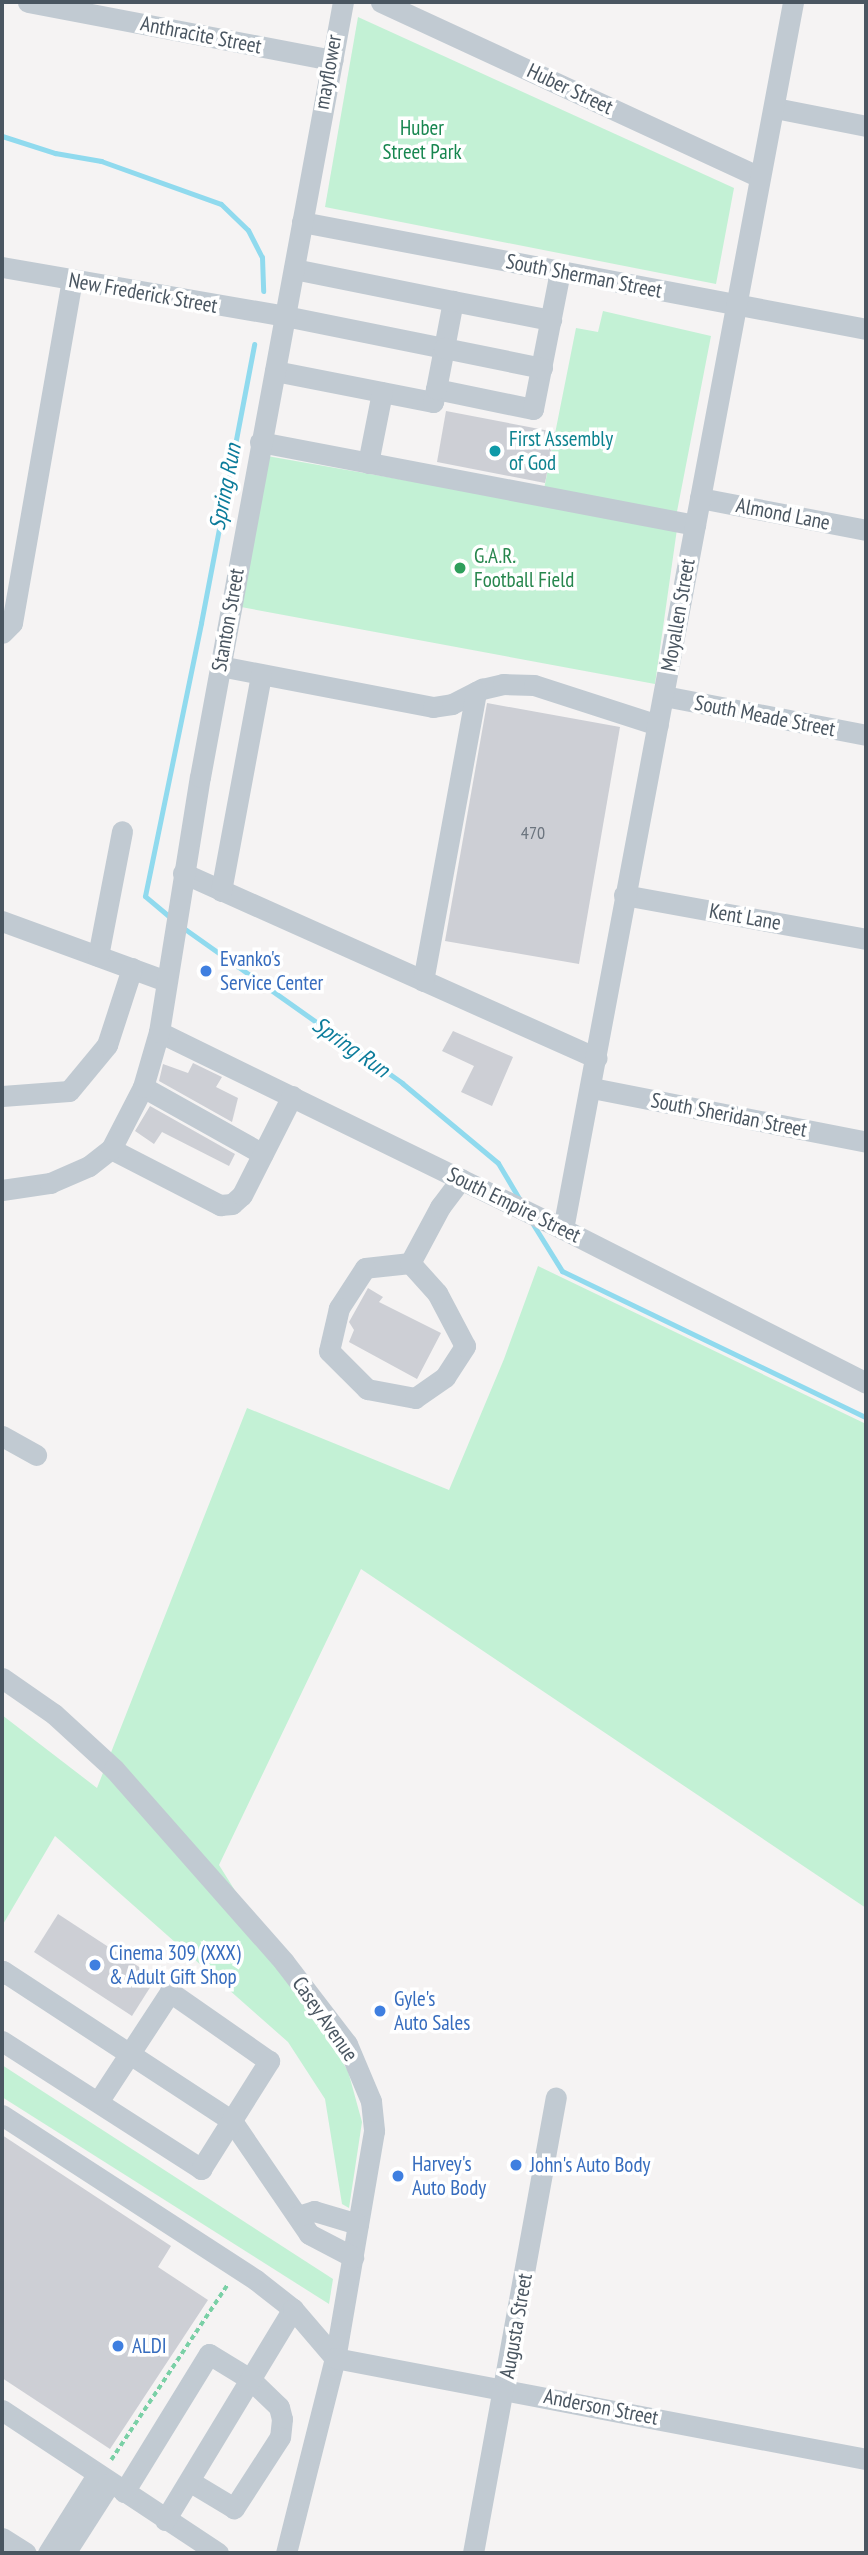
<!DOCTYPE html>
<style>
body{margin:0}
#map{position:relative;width:868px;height:2555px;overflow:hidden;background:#f5f3f3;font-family:"PT Sans Narrow",sans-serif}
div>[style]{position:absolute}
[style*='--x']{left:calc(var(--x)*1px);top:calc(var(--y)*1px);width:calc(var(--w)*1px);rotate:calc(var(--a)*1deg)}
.green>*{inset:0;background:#c3f1d5}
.stream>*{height:5px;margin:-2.5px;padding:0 2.5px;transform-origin:2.5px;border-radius:2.5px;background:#90daee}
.building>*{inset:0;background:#cdcfd5}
.path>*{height:3.5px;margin-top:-1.75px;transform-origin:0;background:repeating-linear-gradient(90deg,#7ad0a6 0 5px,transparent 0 8.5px)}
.minor>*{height:21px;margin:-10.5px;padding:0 10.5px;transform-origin:10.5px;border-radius:10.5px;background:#c1cad2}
.dots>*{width:19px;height:19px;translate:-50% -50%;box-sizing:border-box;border:4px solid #fff;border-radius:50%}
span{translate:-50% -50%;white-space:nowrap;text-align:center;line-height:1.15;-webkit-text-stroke:7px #fff;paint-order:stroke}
.number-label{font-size:18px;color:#6b747e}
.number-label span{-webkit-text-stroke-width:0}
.street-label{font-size:21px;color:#4a5661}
.park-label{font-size:21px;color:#17864f}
.culture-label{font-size:21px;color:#0d838f}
.left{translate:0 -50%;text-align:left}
.leisure-label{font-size:21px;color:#27864d}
.shop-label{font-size:21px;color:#366cbe}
.water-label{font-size:23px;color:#0c7c9b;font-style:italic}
.frame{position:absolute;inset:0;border:4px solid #4a5661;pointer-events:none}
</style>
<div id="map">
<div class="green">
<i style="clip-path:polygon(358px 17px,734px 188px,716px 284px,325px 207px)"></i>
<i style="clip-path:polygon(603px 311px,711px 336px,674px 527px,677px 529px,655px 684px,241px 607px,267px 456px,541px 504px,576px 328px,598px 332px)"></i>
<i style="clip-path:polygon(538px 1266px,866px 1424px,866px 1908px,361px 1569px,219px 1865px,348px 2071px,362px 2122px,349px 2208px,342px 2204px,325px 2099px,288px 2042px,55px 1836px,2px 1926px,2px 1715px,97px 1788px,247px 1408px,449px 1490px,504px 1359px)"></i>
<i style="clip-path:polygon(2px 2065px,333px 2279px,329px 2304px,2px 2097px)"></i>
</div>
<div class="stream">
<i style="--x:2;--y:136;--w:56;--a:17.8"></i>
<i style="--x:55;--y:153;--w:47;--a:9.9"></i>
<i style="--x:101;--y:161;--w:127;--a:19.7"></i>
<i style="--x:221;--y:204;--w:37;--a:44"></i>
<i style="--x:248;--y:230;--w:30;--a:63"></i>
<i style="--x:262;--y:257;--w:34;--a:88"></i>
<i style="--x:171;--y:918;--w:34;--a:-140"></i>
<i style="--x:145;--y:896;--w:279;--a:-78.4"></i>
<i style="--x:201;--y:623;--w:284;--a:-79.2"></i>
<i style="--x:182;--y:927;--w:270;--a:35.3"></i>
<i style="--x:402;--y:1083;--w:125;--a:39.8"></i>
<i style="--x:498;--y:1163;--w:43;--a:59.3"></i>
<i style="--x:531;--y:1221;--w:59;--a:58.2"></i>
<i style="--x:562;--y:1271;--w:337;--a:25.7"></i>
</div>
<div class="building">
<i style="clip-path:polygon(446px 411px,555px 432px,545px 483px,437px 462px)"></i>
<i style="clip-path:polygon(487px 703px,620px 727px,579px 964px,445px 941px)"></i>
<i style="clip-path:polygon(453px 1031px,513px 1057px,492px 1106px,461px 1092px,474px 1066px,442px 1051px)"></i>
<i style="clip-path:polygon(193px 1063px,222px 1077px,216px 1087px,238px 1098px,232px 1122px,159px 1081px,163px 1064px,188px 1073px)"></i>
<i style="clip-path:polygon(150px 1106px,235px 1154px,229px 1166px,162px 1132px,154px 1144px,135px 1131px)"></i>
<i style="clip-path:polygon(368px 1288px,383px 1297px,379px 1302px,441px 1333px,417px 1379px,349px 1342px,354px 1330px,349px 1322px)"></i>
<i style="clip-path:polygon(58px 1914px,156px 1978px,132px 2016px,34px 1952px)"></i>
<i style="clip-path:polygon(2px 2135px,171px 2246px,158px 2267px,208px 2300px,110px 2449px,2px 2378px)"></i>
</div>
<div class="path">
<i style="--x:111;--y:2460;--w:211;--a:-56.4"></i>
</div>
<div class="minor">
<i style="--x:28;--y:2;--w:310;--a:10.8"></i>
<i style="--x:381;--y:2;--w:417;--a:24.8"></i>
<i style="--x:775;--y:108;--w:93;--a:11.2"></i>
<i style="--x:302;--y:222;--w:574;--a:10.74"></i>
<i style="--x:2;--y:267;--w:287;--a:9.8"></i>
<i style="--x:285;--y:316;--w:162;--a:11.4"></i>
<i style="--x:444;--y:348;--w:48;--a:-79.2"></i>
<i style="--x:453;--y:301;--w:100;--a:11"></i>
<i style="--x:294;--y:269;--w:162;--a:11.4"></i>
<i style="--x:275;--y:371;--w:161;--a:11.1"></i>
<i style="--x:433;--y:402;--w:13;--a:-77"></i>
<i style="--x:436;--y:389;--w:99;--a:11.7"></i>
<i style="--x:533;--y:409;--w:141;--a:-78.9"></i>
<i style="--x:436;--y:389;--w:42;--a:-79"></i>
<i style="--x:444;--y:348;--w:100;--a:11.5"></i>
<i style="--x:260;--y:442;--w:443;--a:10.8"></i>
<i style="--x:368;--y:463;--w:72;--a:-78.8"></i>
<i style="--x:700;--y:498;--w:169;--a:10.9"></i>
<i style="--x:2;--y:633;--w:14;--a:-45"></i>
<i style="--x:12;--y:623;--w:348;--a:-80.1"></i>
<i style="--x:220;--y:666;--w:217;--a:10.9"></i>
<i style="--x:433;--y:707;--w:19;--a:-9"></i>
<i style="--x:452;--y:704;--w:34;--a:-27"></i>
<i style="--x:482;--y:689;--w:22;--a:-13"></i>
<i style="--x:503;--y:684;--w:31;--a:2"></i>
<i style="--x:534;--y:685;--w:130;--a:17.9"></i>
<i style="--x:664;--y:696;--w:206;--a:10.9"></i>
<i style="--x:183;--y:873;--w:453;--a:24.1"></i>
<i style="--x:221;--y:891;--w:220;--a:-79.5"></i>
<i style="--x:624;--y:895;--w:246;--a:10.3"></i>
<i style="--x:2;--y:921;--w:175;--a:20.1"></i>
<i style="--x:98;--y:956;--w:127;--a:-79.1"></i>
<i style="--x:423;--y:981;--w:294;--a:-79.6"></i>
<i style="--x:159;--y:1032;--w:449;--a:26"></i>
<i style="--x:563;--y:1229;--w:340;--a:26.9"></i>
<i style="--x:143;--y:1087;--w:137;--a:29.2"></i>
<i style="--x:592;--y:1088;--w:279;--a:11.1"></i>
<i style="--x:2;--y:1096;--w:67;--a:-4.3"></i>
<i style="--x:69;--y:1091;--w:60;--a:-50.4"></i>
<i style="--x:107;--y:1045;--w:81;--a:-72"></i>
<i style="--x:111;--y:1149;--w:123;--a:27.2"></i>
<i style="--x:220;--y:1205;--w:12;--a:-5"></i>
<i style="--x:232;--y:1204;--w:13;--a:-42"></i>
<i style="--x:242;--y:1195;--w:111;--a:-63.2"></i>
<i style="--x:2;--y:1190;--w:49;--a:-8.3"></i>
<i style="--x:50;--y:1183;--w:43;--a:-23.6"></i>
<i style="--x:89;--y:1166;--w:28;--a:-38"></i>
<i style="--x:111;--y:1149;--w:70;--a:-62.7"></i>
<i style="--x:143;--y:1087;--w:57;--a:-73.8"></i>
<i style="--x:159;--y:1032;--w:258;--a:-80.9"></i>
<i style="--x:200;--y:777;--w:788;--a:-79.55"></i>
<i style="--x:563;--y:1229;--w:1248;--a:-79.38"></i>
<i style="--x:410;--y:1263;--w:45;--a:173.7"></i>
<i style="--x:365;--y:1268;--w:48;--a:123"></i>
<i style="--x:339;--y:1308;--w:44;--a:103.1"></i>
<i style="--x:329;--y:1351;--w:54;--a:45"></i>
<i style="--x:367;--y:1389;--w:49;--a:10.6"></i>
<i style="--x:415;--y:1398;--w:37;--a:-35"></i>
<i style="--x:445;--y:1377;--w:37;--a:-57"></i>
<i style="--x:465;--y:1346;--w:60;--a:-117.8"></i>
<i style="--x:437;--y:1293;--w:40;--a:-132"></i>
<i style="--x:410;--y:1263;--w:64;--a:-61.8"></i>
<i style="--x:440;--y:1207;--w:35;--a:-53"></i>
<i style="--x:2;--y:1436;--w:39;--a:29"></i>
<i style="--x:2;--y:1678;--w:63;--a:34.7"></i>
<i style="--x:54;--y:1714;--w:81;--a:42.5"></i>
<i style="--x:114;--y:1769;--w:257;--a:48.6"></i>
<i style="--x:284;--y:1962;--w:103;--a:52.5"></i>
<i style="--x:347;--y:2044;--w:62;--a:67.2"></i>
<i style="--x:371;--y:2101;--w:30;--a:84"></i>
<i style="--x:374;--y:2131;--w:230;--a:99.7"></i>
<i style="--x:335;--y:2358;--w:201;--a:104.1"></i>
<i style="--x:2;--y:1974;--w:3;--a:-72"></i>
<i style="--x:3;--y:1971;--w:274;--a:33.2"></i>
<i style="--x:232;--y:2121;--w:137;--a:55.7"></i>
<i style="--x:309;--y:2234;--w:50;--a:27.6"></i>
<i style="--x:2;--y:2041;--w:237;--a:32.7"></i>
<i style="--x:201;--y:2169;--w:128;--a:-57.8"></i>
<i style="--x:269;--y:2061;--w:121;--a:-145.1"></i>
<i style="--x:170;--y:1992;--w:131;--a:123.2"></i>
<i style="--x:2;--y:2115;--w:303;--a:33"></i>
<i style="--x:256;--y:2280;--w:47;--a:38.1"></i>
<i style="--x:298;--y:2216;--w:17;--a:-17"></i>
<i style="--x:314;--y:2211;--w:46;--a:16.5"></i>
<i style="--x:2;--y:2410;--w:259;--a:33.5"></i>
<i style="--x:124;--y:2492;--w:162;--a:-58.4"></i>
<i style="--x:209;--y:2354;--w:48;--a:31.4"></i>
<i style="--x:250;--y:2379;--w:40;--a:44"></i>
<i style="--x:279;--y:2407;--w:12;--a:76"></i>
<i style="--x:282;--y:2419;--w:18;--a:96"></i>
<i style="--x:280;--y:2437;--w:85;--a:122.9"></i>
<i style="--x:234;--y:2508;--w:52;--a:-149"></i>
<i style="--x:165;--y:2520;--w:247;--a:-58.8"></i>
<i style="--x:293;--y:2309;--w:65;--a:49.4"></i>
<i style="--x:335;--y:2358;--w:541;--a:10.77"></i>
<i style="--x:2;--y:2538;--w:28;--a:32"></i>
<i style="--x:48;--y:2553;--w:92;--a:-57.9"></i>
<i style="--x:65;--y:2553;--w:83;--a:-57.3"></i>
<i style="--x:473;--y:2553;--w:463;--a:-79.7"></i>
</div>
<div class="dots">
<i style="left:495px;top:451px;background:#0f9aa8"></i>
<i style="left:460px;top:568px;background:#2e9e5b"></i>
<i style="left:206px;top:971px;background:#3f7fe0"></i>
<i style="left:95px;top:1965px;background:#3f7fe0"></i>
<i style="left:380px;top:2011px;background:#3f7fe0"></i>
<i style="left:516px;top:2165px;background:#3f7fe0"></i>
<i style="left:398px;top:2176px;background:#3f7fe0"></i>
<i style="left:118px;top:2346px;background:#3f7fe0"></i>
</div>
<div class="number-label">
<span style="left:533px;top:833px">470</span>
</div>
<div class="street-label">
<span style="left:201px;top:35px;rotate:11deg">Anthracite Street</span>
<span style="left:328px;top:72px;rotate:-80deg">mayflower</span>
<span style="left:570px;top:89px;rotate:25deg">Huber Street</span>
<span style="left:584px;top:276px;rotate:11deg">South Sherman Street</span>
<span style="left:143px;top:293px;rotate:10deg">New Frederick Street</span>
<span style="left:783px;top:514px;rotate:11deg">Almond Lane</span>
<span style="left:678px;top:615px;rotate:-80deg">Moyallen Street</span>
<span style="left:228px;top:620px;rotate:-80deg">Stanton Street</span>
<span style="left:765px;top:716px;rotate:11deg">South Meade Street</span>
<span style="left:745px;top:917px;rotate:10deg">Kent Lane</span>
<span style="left:729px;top:1115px;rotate:11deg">South Sheridan Street</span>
<span style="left:514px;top:1205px;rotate:26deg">South Empire Street</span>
<span style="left:325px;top:2019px;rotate:55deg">Casey Avenue</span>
<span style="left:516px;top:2326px;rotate:-80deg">Augusta Street</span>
<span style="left:601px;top:2407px;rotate:11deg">Anderson Street</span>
</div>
<div class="park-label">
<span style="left:422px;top:140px">Huber<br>Street Park</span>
</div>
<div class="culture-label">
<span class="left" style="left:509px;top:451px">First Assembly<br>of God</span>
</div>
<div class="leisure-label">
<span class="left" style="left:474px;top:568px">G.A.R.<br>Football Field</span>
</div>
<div class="shop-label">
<span class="left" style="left:220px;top:971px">Evanko's<br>Service Center</span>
<span class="left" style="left:109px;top:1965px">Cinema 309 (XXX)<br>&amp; Adult Gift Shop</span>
<span class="left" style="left:394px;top:2011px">Gyle's<br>Auto Sales</span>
<span class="left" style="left:412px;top:2176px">Harvey's<br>Auto Body</span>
<span class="left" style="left:530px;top:2165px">John's Auto Body</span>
<span class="left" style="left:132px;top:2346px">ALDI</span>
</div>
<div class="water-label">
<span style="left:225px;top:487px;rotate:-79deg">Spring Run</span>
<span style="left:351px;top:1047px;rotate:35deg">Spring Run</span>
</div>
<div class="frame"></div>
</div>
